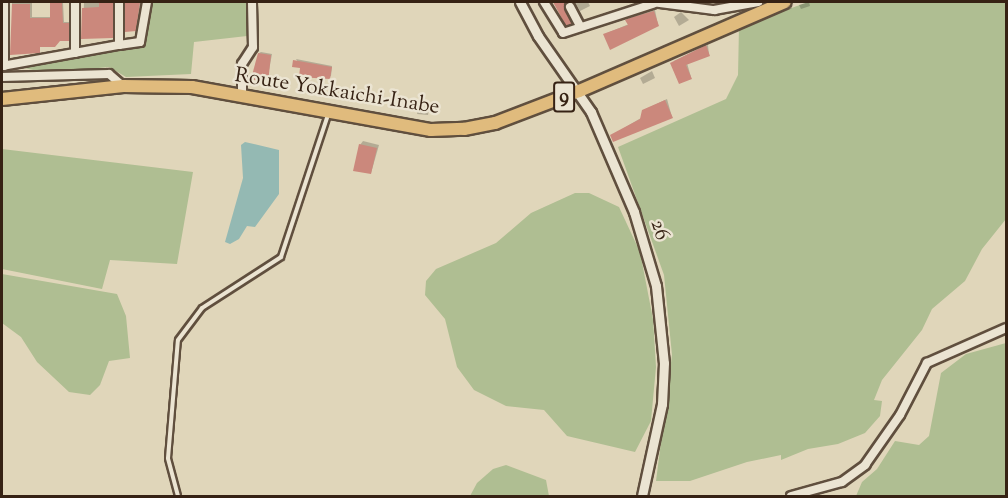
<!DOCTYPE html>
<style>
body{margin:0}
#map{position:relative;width:1008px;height:498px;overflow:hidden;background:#e0d6ba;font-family:"Sorts Mill Goudy",serif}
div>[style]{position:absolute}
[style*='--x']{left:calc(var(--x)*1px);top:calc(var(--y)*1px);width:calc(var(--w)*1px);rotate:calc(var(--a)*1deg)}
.green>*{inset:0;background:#afbe92}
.water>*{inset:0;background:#94b9b3}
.shadow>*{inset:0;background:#0003}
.building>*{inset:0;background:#cb887c}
.roads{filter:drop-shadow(2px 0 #604f3e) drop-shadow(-2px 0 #604f3e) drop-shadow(0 2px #604f3e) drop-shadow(0 -2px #604f3e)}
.service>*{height:4px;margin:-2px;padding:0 2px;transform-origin:2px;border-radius:2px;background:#ebe4d2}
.minor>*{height:8px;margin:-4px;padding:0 4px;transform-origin:4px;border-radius:4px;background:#ebe4d2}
.tertiary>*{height:9px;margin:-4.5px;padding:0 4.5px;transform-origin:4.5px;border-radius:4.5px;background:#ebe4d2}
.primary>*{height:12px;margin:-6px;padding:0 6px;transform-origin:6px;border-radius:6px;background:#e0bb7d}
span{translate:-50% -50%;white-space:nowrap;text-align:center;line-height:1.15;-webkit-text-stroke:5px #ebe4d2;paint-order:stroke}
.shield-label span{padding:2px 4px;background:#ebe4d2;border:2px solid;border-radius:4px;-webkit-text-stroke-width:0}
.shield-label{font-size:20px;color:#362214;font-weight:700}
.street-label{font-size:21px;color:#362214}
.frame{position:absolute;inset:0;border:3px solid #362214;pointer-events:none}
</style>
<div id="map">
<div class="green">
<i style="clip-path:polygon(147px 2px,246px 2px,247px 36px,194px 42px,191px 74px,126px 77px,109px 67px,47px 73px,24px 68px,141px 43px)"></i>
<i style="clip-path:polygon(808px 2px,1006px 2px,1006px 219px,982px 249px,965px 281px,932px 309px,922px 330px,882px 380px,874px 400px,882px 401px,880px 416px,865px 433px,838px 444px,808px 449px,781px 460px,781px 455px,747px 462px,690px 481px,656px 481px,672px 355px,664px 275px,618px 147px,726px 99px,738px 75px,739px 27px)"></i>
<i style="clip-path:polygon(2px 149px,193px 172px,177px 264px,110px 260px,102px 289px,2px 269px)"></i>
<i style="clip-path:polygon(575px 193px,589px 193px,619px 207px,640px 252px,653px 319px,656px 367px,651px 421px,635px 452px,567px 436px,544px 410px,506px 406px,474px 390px,457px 367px,445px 319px,425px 295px,426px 281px,436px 269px,496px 243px,531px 213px)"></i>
<i style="clip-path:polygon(2px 274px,117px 294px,126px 316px,130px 358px,109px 361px,100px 385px,90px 395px,69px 392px,37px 362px,21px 337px,2px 323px)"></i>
<i style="clip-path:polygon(1006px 343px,1006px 496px,856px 496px,862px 482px,877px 469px,895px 441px,919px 445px,929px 436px,941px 373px,966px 354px)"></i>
<i style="clip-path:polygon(506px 465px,546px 480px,549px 496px,470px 496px,477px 483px,493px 469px)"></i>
</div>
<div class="water">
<i style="clip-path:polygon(245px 142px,279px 150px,279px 194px,255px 227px,247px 226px,239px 239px,230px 244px,225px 242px,243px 178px,241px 145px)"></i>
</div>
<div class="shadow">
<i style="clip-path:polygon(12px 2px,32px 2px,32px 17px,52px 17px,51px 2px,63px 2px,64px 22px,70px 22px,70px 37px,12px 54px)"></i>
<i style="clip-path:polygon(84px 2px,114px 2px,112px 37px,83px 38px)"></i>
<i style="clip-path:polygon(126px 2px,141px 2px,135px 30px,126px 30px)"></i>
<i style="clip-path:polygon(554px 2px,567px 2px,571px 22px,566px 24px)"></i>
<i style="clip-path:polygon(575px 2px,588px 2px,590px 6px,580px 11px)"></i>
<i style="clip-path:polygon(809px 2px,810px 6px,801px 9px,799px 5px)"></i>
<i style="clip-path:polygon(655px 10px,658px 25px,607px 33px,629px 24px,632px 17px)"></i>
<i style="clip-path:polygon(681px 12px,689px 20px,679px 26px,674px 17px)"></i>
<i style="clip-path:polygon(708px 45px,709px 55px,687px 63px,691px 77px,674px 61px)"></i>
<i style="clip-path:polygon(261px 52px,272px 54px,267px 81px,259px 53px)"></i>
<i style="clip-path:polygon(296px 59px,332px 66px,331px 76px,325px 79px,300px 75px,301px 67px)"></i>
<i style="clip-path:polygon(652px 71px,655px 78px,643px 84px,640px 78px)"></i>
<i style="clip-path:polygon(667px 99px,672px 117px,614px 134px,641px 118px,646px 109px)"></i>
<i style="clip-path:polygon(419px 108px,429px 109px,428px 115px,417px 114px)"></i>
<i style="clip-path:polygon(363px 141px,379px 145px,371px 173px,360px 145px)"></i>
</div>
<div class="building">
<i style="clip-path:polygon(140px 2px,136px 31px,125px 32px,125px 3px)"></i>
<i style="clip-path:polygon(553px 2px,568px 2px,564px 7px,572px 24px,566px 26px)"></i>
<i style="clip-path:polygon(50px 3px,62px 3px,63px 23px,69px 23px,69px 41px,60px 41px,55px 47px,40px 47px,40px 53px,10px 55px,12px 4px,30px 4px,30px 18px,50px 18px)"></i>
<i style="clip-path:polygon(99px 3px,113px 3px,113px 38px,81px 39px,82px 8px,99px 7px)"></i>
<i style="clip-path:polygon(654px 11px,659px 26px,610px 50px,603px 34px,628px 25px,625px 20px,629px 18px)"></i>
<i style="clip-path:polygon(706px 45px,710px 56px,686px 65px,692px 79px,679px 84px,670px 63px)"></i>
<i style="clip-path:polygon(258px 53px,271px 55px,268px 83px,251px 79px)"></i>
<i style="clip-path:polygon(293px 60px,332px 67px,330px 79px,299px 77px,300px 68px,292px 67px)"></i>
<i style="clip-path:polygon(665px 100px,673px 118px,613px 142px,610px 135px,640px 119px,642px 110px)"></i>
<i style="clip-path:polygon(359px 144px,377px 148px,371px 174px,353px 171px)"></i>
</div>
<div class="roads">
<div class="service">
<i style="--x:178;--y:496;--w:39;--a:-105"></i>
<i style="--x:168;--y:458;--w:118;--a:-85.2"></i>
<i style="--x:178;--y:340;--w:40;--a:-53"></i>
<i style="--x:202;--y:308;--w:94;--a:-32.8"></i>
<i style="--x:281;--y:257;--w:150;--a:-71.7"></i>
</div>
<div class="minor">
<i style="--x:4;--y:2;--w:64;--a:90"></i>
<i style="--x:75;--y:2;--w:51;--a:90"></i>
<i style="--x:544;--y:2;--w:36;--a:58"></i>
<i style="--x:563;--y:33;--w:95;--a:-17.9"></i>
<i style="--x:652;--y:2;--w:63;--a:7.4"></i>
<i style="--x:714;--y:10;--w:45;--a:-10.3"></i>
<i style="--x:570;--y:7;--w:21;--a:62"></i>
<i style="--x:119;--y:45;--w:21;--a:-8"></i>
<i style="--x:140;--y:42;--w:41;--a:-80.1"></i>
<i style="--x:2;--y:66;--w:119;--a:-10.2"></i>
<i style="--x:119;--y:45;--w:43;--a:-90"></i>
<i style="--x:2;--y:77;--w:107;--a:-1.6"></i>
<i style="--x:109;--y:74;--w:18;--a:41"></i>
<i style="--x:242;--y:97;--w:33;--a:-90"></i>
<i style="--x:242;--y:64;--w:20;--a:-57"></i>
<i style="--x:253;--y:47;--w:45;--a:-91.3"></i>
<i style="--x:791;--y:496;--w:53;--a:-15.4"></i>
<i style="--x:842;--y:482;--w:29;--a:-36"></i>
<i style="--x:865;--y:465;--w:61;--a:-55"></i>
<i style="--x:900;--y:415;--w:59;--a:-62.6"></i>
<i style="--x:927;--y:363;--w:86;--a:-23.9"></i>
</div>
<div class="tertiary">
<i style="--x:520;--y:2;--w:38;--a:62"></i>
<i style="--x:538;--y:36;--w:93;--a:55.1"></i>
<i style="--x:591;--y:112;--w:109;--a:66.7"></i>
<i style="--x:634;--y:212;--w:77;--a:73.4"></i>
<i style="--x:656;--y:286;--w:77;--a:84.1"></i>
<i style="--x:664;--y:363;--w:41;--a:92.8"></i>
<i style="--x:662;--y:404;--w:94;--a:102.3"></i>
</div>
<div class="primary">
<i style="--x:2;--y:99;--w:122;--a:-6.1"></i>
<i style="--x:123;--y:86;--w:69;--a:0.8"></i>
<i style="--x:192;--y:87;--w:243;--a:10.2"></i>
<i style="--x:431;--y:130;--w:33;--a:-2"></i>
<i style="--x:464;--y:129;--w:32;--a:-11"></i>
<i style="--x:495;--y:123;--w:90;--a:-20.9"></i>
<i style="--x:579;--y:91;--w:224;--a:-23.4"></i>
</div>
</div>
<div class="shield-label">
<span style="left:564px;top:97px">9</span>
</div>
<div class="street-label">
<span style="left:337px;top:92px;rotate:9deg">Route Yokkaichi-Inabe</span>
<span style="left:659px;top:230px;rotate:72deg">26</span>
</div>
<div class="frame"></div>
</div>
